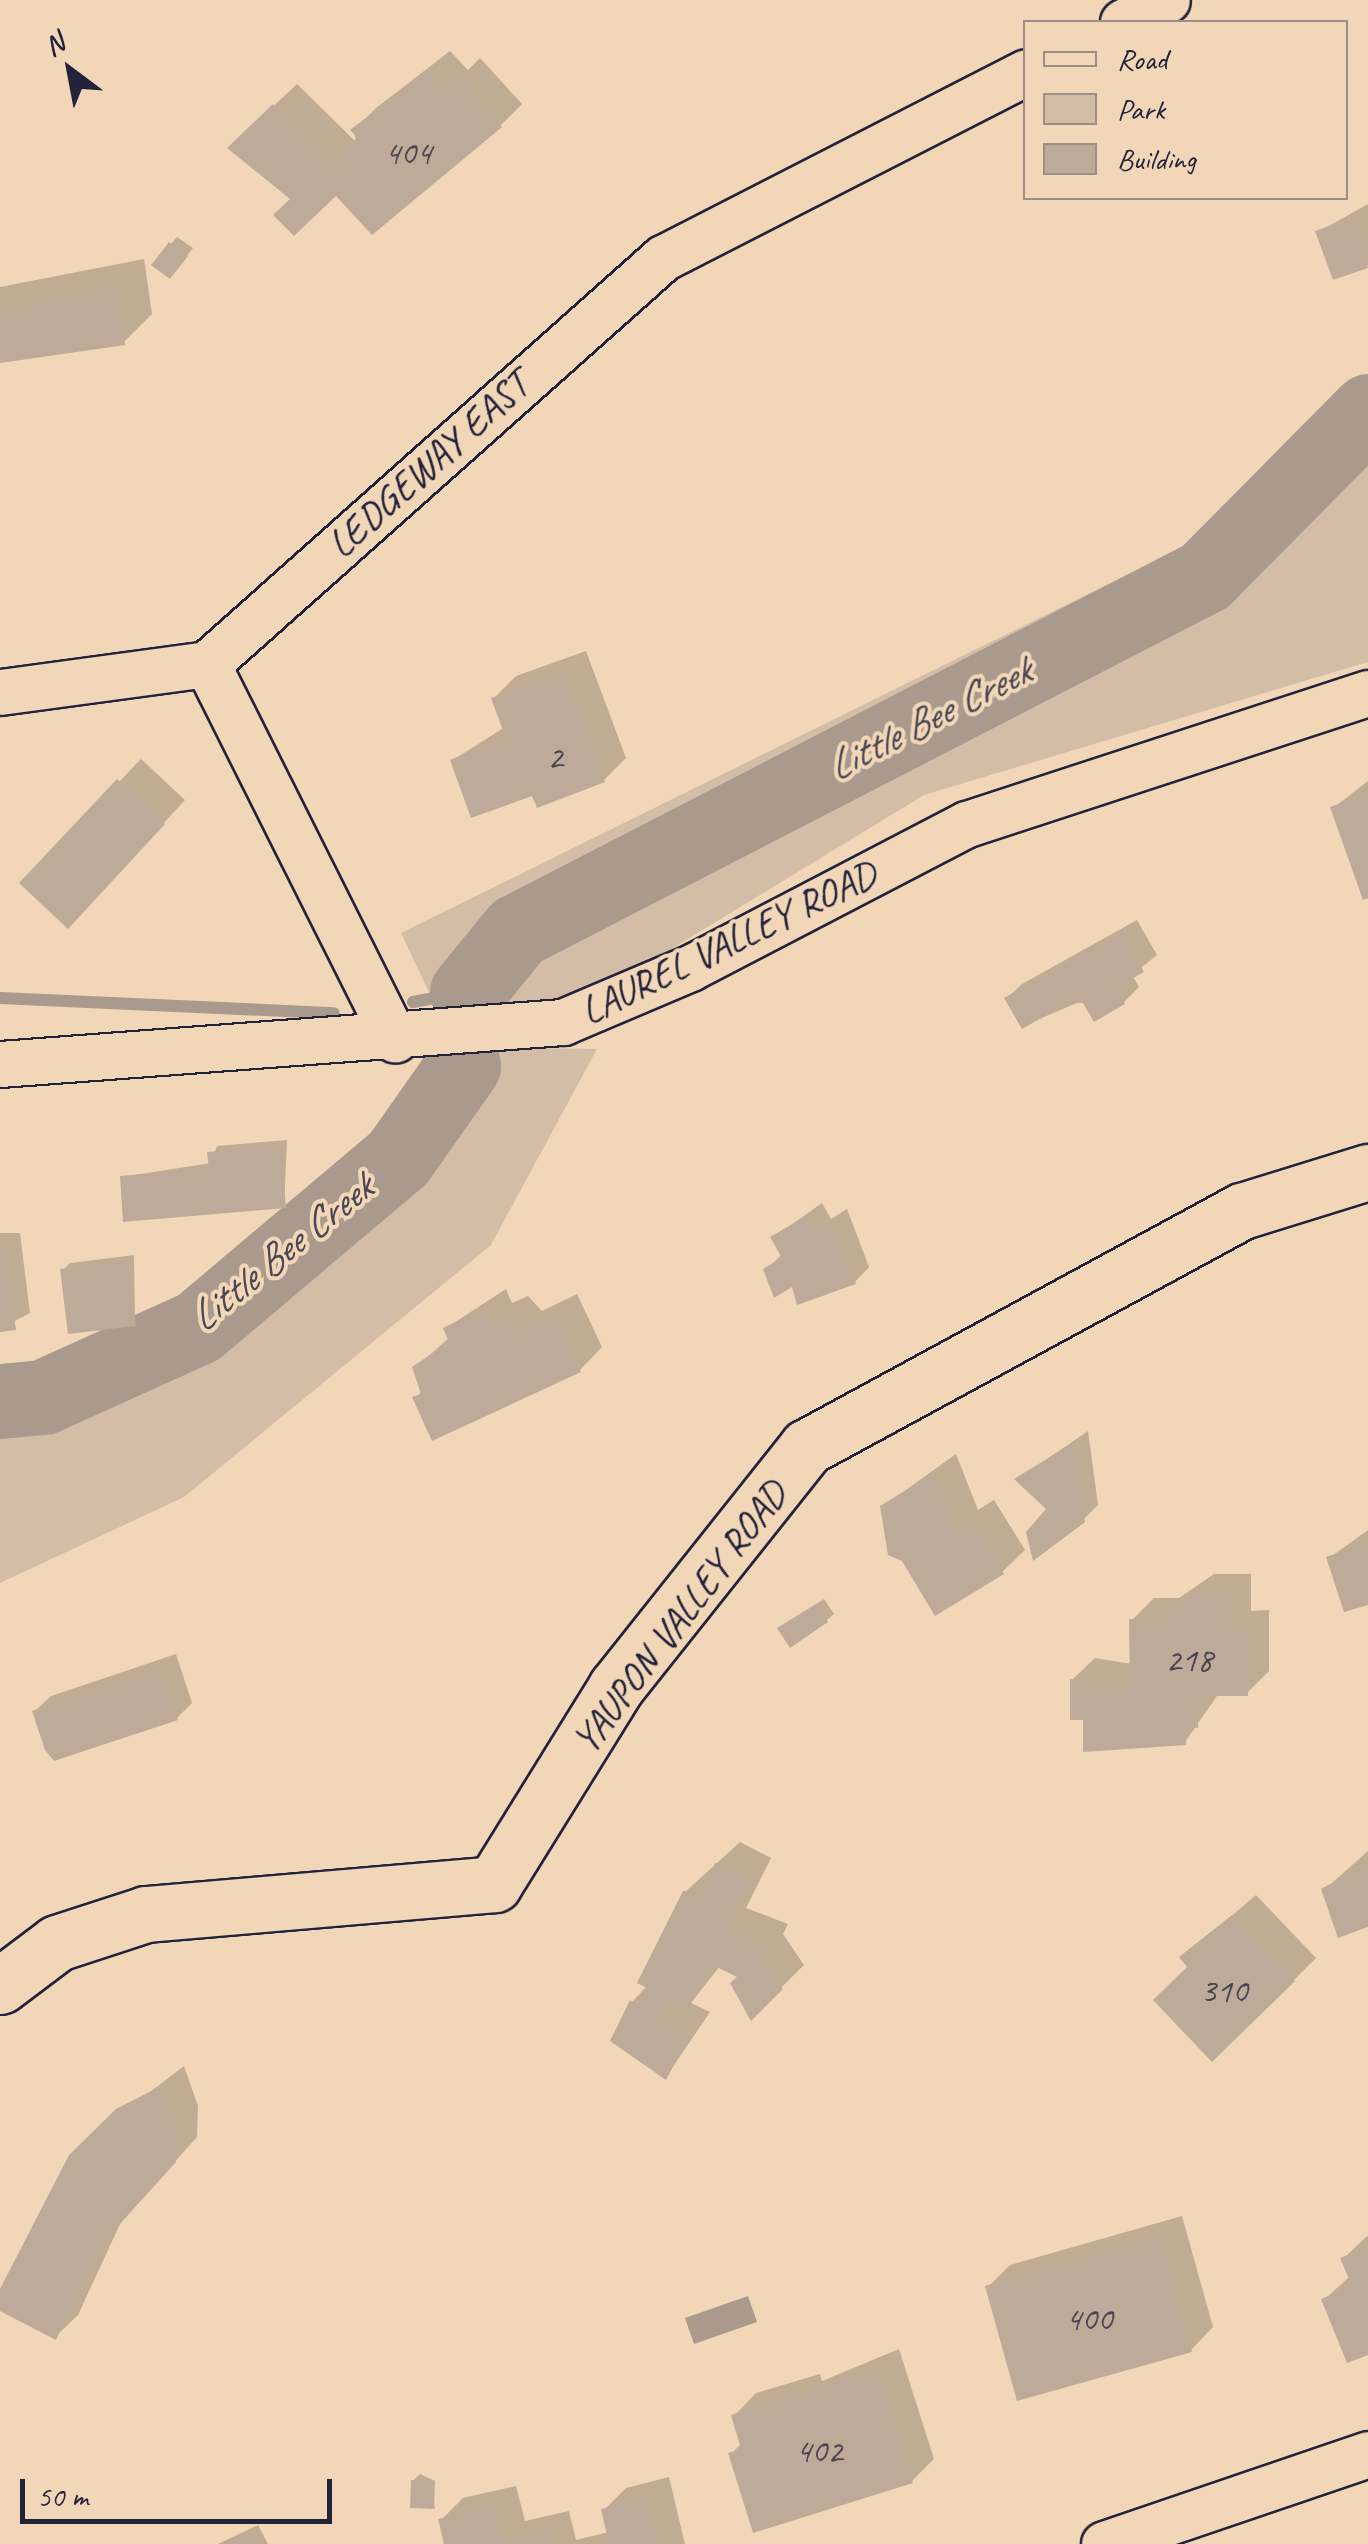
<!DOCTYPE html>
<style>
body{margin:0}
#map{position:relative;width:1368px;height:2544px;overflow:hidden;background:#f1d7b8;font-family:Caveat,sans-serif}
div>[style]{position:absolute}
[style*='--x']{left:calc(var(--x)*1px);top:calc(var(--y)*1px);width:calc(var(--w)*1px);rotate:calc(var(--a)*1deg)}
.green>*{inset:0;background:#d3bda6}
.water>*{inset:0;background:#aa998d}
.shadow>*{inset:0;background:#0003}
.stream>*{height:12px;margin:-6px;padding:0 6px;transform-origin:6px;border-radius:6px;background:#aa998d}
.river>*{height:75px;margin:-37.5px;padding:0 37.5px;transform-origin:37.5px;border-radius:37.5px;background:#aa998d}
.building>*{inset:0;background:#beaa99}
.roads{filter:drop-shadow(2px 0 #22223b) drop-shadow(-2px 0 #22223b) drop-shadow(0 2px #22223b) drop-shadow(0 -2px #22223b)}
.street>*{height:45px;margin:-22.5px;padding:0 22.5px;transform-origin:22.5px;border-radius:22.5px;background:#f1d7b8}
.secondary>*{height:55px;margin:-27.5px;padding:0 27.5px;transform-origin:27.5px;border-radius:27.5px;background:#f1d7b8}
span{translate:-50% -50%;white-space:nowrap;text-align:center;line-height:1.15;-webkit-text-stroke:8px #f1d7b8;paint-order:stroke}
.number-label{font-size:35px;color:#494452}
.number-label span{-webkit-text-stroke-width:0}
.street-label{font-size:40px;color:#22223b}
.water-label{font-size:42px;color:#4b4654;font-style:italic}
.legend{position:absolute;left:1023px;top:20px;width:325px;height:180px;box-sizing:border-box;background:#f1d7b8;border:2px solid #9e8f86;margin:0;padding:12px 18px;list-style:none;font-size:30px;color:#22223b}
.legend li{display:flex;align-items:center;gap:20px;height:50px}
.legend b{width:50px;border:2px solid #9e8f86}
.north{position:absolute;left:20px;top:20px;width:100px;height:100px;-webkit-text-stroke:8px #f1d7b8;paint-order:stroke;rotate:328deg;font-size:28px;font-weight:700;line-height:40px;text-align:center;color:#22223b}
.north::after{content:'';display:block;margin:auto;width:35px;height:45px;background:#22223b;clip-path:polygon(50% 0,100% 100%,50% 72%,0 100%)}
.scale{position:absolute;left:20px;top:2479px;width:312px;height:45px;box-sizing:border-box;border:5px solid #22223b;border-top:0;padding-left:12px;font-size:30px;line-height:35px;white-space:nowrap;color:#22223b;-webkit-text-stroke:8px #f1d7b8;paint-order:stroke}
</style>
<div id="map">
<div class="green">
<i style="clip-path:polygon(1368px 376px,1368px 662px,924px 795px,578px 1006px,435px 1005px,401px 933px,1183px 547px)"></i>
<i style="clip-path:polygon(454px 1047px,597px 1049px,491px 1245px,184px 1497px,0 1583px,0 1383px,49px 1380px,188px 1313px,452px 1089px)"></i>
</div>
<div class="water">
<i style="clip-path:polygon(748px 2296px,757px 2322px,694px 2344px,685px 2318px)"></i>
</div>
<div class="shadow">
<i style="clip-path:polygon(450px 51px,468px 70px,480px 58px,522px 104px,500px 126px,336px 192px,293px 198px,252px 126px,297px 84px,356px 142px,354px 130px,376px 108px)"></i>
<i style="clip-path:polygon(1368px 204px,1368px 265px,1335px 277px,1318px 232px)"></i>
<i style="clip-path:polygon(177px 237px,193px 248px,177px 269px,171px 244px)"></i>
<i style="clip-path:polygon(144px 259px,152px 314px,123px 343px,0 361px,0 287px)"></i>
<i style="clip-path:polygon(586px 651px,626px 758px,604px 780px,533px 792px,453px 760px,505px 727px,494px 698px,516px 676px)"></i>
<i style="clip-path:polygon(141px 759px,185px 800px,90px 903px,22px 883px)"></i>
<i style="clip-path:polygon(1368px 781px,1368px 896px,1333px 808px)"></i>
<i style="clip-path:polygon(1137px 920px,1157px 955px,1132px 975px,1139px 987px,1124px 1002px,1095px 1019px,1084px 1000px,1023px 1026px,1007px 998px,1022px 984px)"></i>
<i style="clip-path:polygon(287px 1140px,284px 1206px,122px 1177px,211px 1163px,217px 1146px)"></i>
<i style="clip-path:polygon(822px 1203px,831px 1219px,847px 1209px,869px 1267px,855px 1282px,794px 1283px,766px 1270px,782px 1254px,773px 1238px)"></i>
<i style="clip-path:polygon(0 1233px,20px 1233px,30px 1313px,0 1329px)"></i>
<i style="clip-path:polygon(134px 1255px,135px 1323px,63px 1270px,70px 1263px)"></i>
<i style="clip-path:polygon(506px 1289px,512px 1303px,528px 1296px,542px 1311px,577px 1294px,602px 1347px,580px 1370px,415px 1398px,422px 1391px,415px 1368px,450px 1337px,446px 1328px)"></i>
<i style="clip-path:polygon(1088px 1431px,1098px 1505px,1083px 1520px,1049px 1509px,1018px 1479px)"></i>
<i style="clip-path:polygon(956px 1454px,978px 1510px,994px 1500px,1025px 1550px,1002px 1572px,882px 1507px)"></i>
<i style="clip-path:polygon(1368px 1530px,1368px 1603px,1329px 1558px)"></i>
<i style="clip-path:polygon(1214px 1574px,1251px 1574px,1251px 1611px,1269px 1610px,1269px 1671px,1247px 1693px,1219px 1693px,1185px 1742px,1085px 1718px,1072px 1680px,1095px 1658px,1132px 1664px,1132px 1620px,1154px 1598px,1179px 1598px)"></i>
<i style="clip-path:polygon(824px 1599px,834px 1614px,827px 1620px,787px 1622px)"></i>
<i style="clip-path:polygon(176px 1654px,192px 1703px,177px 1718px,36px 1710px,51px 1696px)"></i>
<i style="clip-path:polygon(740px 1842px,771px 1858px,746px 1908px,788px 1924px,783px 1934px,804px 1965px,752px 2017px,741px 1976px,720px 1966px,691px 2003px,710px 2012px,666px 2077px,632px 2002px,648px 1985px,685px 1892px)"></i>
<i style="clip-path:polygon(1368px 1851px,1368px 1925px,1324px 1890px)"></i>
<i style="clip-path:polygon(1256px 1895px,1316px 1958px,1294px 1980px,1190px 1966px,1182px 1958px)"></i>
<i style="clip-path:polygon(184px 2066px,198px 2106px,197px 2137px,121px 2222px,78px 2315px,55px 2337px,0 2308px,95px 2134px)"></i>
<i style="clip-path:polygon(1182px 2216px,1213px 2327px,1191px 2350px,988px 2287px,1010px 2265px)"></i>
<i style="clip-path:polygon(1366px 2237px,1368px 2236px,1368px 2352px,1324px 2300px,1350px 2276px,1343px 2259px)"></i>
<i style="clip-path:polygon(899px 2349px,934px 2459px,912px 2481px,731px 2454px,742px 2443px,734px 2416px,756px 2393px,820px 2374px,822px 2381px)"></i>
<i style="clip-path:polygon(420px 2474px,435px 2481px,434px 2507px,413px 2481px)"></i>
<i style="clip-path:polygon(669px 2477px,685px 2544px,449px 2544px,441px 2520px,463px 2498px,516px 2486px,525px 2521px,569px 2511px,576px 2540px,609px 2532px,604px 2510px,626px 2488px)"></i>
<i style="clip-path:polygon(258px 2525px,268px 2544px,218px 2544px)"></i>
</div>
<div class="stream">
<i style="--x:0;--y:998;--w:334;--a:2.6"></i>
<i style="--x:413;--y:1002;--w:55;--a:-10.5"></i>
</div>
<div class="river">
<i style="--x:467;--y:992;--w:79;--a:-50.7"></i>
<i style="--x:517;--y:931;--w:774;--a:-27.29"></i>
<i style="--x:1205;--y:576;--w:232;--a:-45.3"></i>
<i style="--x:0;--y:1401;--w:43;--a:-5.3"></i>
<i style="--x:43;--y:1397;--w:170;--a:-24.3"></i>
<i style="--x:198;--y:1327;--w:262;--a:-40.2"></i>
<i style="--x:398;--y:1158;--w:113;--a:-54.8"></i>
</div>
<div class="building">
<i style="clip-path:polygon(427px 72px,444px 90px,457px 78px,502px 127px,372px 235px,336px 196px,294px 236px,273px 215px,290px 199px,227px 148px,273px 104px,336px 166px,357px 137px,350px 130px)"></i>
<i style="clip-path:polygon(1355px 217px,1368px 268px,1333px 280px,1315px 231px)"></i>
<i style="clip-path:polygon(169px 242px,188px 256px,170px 279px,151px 265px)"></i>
<i style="clip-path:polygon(116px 286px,125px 345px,0 363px,0 312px)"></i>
<i style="clip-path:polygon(564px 672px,605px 782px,537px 808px,532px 796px,471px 818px,450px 760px,506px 739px,491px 698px)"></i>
<i style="clip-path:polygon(117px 779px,165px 824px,68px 929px,19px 883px)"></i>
<i style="clip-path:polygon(1368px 794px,1368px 898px,1363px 900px,1330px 807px)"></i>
<i style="clip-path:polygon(1122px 932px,1144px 972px,1116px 987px,1125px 1004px,1094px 1022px,1083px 1003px,1069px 1002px,1022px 1029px,1004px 998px)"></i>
<i style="clip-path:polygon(281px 1146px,286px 1208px,123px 1222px,120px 1176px,209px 1168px,207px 1152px)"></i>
<i style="clip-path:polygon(806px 1216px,816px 1232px,832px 1221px,856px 1284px,797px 1305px,792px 1287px,774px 1298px,763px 1269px,782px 1258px,770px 1237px)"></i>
<i style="clip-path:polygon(5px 1247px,16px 1330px,0 1332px,0 1248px)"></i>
<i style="clip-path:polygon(128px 1260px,136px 1326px,68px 1334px,60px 1269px)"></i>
<i style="clip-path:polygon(483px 1309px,489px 1324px,505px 1316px,519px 1331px,555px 1315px,581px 1372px,432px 1441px,412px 1397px,421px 1394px,412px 1367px,449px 1342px,443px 1328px)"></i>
<i style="clip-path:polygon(1073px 1443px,1085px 1522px,1033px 1561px,1026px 1532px,1046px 1509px,1014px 1479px)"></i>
<i style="clip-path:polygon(933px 1474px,955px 1530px,972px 1521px,1004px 1574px,935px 1616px,902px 1561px,888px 1555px,880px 1506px)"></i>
<i style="clip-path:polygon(1368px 1543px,1368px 1605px,1344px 1612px,1326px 1557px)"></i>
<i style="clip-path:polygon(1189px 1595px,1230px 1595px,1230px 1632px,1248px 1632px,1248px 1696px,1198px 1696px,1198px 1728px,1186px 1727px,1186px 1745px,1083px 1752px,1083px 1720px,1070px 1720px,1070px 1679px,1130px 1689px,1129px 1619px,1164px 1620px,1165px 1609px)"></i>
<i style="clip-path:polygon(817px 1604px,828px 1622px,790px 1648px,777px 1628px)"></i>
<i style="clip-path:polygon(161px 1668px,178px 1720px,54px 1761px,45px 1750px,32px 1711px)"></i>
<i style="clip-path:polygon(715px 1863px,751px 1881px,726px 1930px,768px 1947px,762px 1958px,783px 1989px,751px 2021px,730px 1983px,737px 1977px,713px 1965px,686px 2011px,666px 2001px,657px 2018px,690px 2035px,666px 2080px,610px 2041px,630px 2000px,638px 2005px,647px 1988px,637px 1983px,683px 1891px,701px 1892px)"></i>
<i style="clip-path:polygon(1368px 1864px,1368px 1927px,1338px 1938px,1321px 1889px)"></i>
<i style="clip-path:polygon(1232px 1915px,1295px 1981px,1212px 2062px,1153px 2000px,1187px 1967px,1179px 1957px)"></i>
<i style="clip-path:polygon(161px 2086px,177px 2129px,176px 2162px,99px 2247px,56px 2340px,0 2311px,0 2289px,69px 2155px,116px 2109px)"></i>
<i style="clip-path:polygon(1160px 2236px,1192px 2352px,1017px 2401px,985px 2286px)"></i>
<i style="clip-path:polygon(1368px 2247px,1368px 2355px,1347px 2363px,1321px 2299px,1352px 2286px,1340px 2258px)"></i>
<i style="clip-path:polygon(877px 2369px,913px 2483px,753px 2533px,728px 2453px,741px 2449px,731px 2415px,798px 2394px,801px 2402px,810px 2390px)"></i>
<i style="clip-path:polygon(411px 2480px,429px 2480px,435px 2509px,410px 2508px)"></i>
<i style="clip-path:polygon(647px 2498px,658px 2544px,609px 2544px,601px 2509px)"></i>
<i style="clip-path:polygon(495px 2506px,503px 2542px,547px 2531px,550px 2544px,444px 2544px,438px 2519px)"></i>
<i style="clip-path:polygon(251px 2530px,258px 2544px,221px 2544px)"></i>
</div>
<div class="roads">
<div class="street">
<i style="--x:1123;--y:22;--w:49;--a:-26.6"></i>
<i style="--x:207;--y:664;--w:611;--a:-41.68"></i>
<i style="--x:663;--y:258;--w:408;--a:-27.1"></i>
<i style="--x:207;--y:664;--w:420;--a:63.4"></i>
<i style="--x:0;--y:692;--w:209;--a:-7.7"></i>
<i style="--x:0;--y:1064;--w:565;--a:-4.27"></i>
<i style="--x:563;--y:1022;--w:138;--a:-23"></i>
<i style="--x:690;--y:968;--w:312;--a:-27.5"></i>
<i style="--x:967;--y:824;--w:422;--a:-18.1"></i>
<i style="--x:1104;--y:2544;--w:279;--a:-18.8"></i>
</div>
<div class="secondary">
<i style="--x:0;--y:1986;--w:71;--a:-37"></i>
<i style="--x:57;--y:1943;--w:94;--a:-18"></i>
<i style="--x:146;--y:1914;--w:349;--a:-4.9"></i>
<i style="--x:494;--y:1884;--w:232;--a:-58.2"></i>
<i style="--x:616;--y:1687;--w:307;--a:-51.5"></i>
<i style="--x:807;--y:1447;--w:495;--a:-28.5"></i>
<i style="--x:1242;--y:1211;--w:132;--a:-17.2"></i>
</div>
</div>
<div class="number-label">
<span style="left:408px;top:153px">404</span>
<span style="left:555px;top:757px">2</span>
<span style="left:1189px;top:1660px">218</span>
<span style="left:1224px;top:1991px">310</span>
<span style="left:1089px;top:2319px">400</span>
<span style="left:819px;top:2451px">402</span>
</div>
<div class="street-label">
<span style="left:428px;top:464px;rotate:-42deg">LEDGEWAY EAST</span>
<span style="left:728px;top:942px;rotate:-26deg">LAUREL VALLEY ROAD</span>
<span style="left:679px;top:1617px;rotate:-53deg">YAUPON VALLEY ROAD</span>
</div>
<div class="water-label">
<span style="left:929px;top:719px;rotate:-27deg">Little Bee Creek</span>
<span style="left:281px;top:1253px;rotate:-39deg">Little Bee Creek</span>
</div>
<ul class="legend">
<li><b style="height:12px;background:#f1d7b8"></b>Road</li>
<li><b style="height:28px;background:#d3bda6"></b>Park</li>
<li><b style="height:28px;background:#beaa99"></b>Building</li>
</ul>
<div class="north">N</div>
<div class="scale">50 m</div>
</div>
